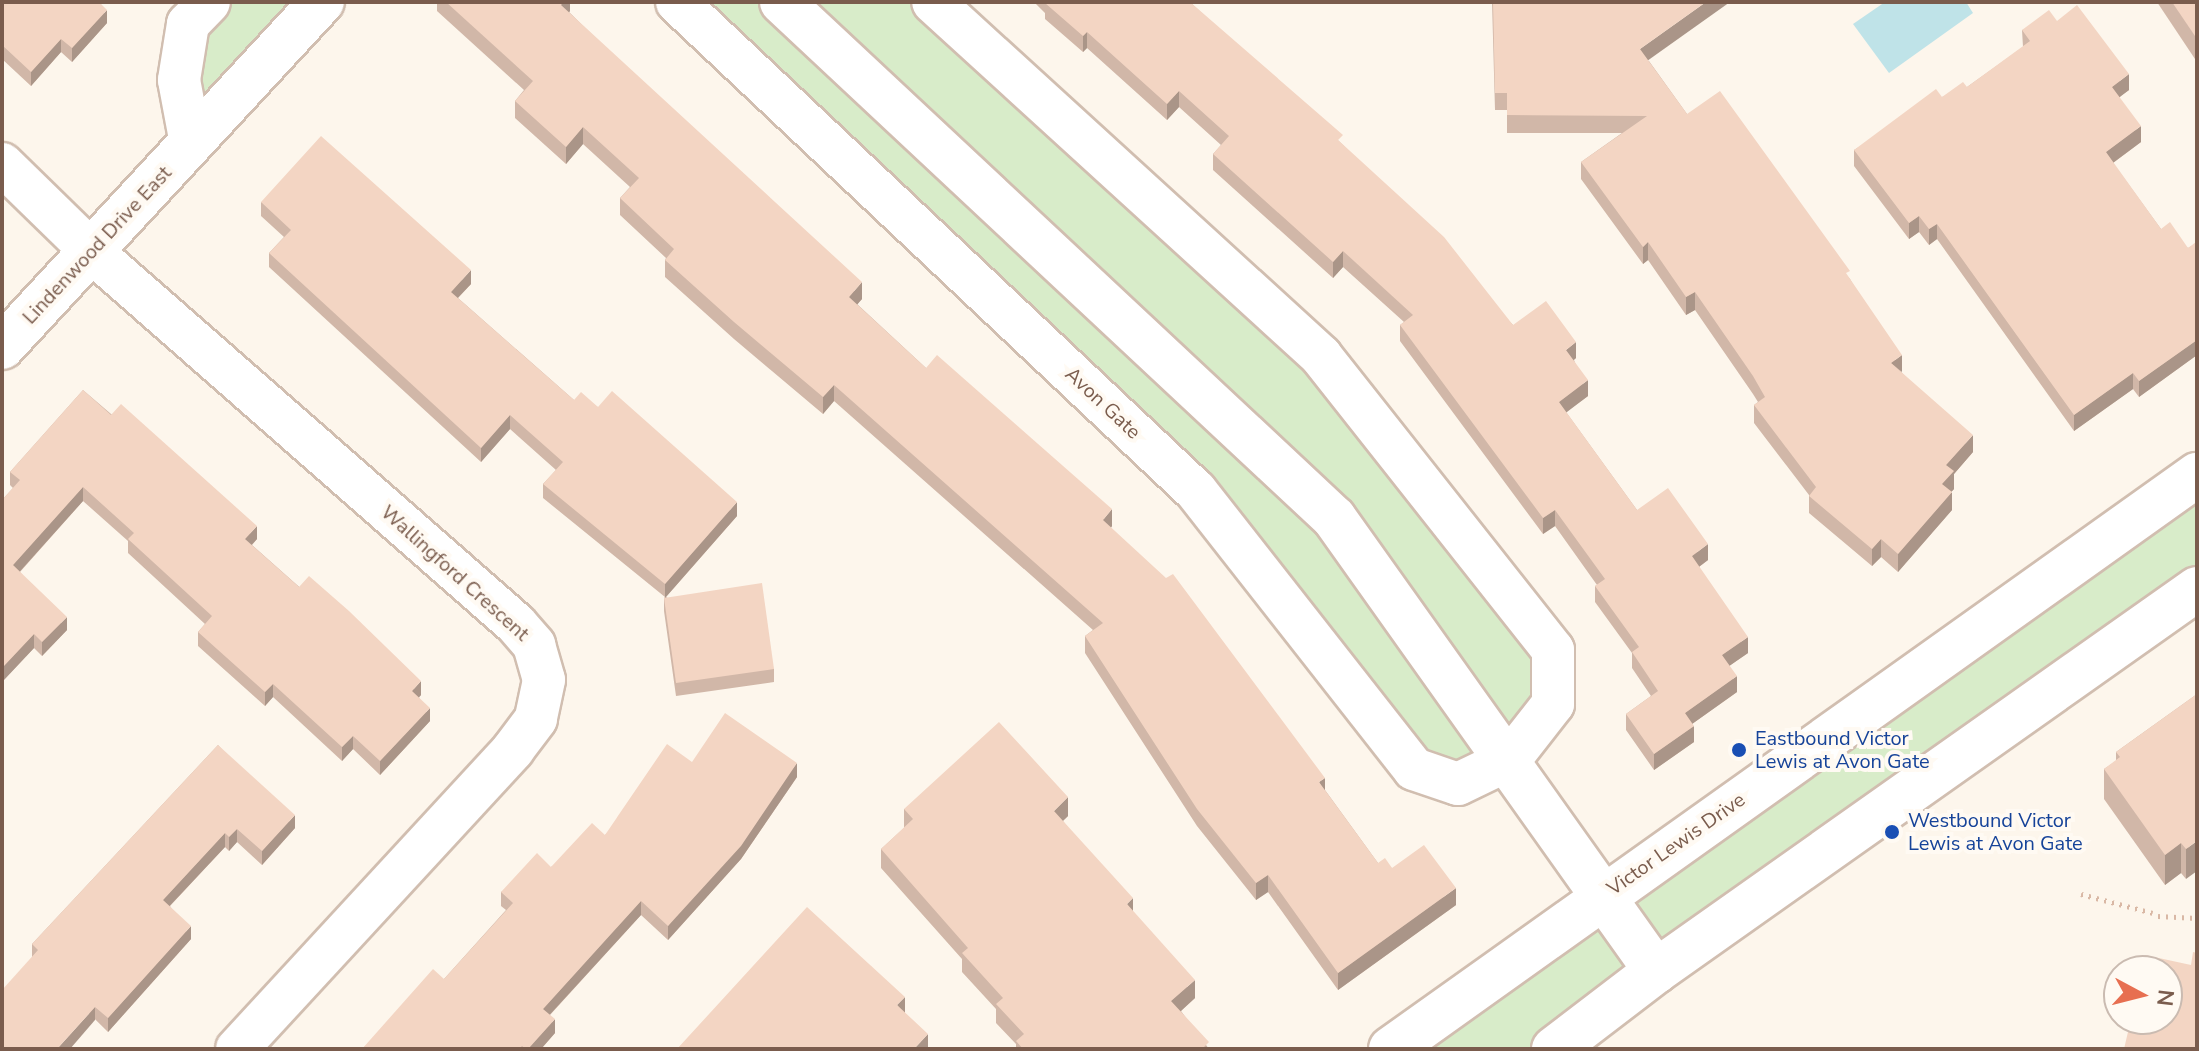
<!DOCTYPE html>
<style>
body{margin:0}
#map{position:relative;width:2199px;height:1051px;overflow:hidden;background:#fdf6ec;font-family:"Nunito Sans",sans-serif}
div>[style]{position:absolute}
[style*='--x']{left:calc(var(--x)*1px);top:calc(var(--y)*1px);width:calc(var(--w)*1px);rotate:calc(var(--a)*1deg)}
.green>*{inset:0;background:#d8ecc9}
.water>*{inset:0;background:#bfe3e8}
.path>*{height:5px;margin-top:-2.5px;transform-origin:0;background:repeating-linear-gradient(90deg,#d9b8a5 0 2px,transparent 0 8px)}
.roads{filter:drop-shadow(2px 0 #d1beb0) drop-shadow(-2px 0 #d1beb0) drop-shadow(0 2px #d1beb0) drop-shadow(0 -2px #d1beb0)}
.minor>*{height:42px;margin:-21px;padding:0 21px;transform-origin:21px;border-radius:21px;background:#fff}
.tertiary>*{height:44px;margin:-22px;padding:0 22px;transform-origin:22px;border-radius:22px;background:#fff}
.wall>*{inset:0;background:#d1b7a8}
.shaded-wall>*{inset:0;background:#aa9588}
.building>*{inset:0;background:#f3d5c3}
.dots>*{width:22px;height:22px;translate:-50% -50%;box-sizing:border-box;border:4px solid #fffaf3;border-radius:50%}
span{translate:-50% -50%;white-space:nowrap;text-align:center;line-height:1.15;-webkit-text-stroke:8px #fffaf3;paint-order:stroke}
.street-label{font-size:20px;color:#7a5c4d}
.transit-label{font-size:20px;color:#164399}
.left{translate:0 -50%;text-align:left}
.frame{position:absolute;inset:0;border:4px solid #7a5c4d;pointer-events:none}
.north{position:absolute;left:2103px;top:955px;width:80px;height:80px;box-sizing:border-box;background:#fffaf3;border:2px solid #cabbb1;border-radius:50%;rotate:97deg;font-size:22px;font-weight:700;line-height:32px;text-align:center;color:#7a5c4d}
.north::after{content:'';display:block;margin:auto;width:28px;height:36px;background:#e76f51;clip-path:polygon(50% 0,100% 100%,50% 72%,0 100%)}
</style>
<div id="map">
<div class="green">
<i style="clip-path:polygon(209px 2px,322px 2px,191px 144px)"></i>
<i style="clip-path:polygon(677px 2px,933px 2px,1321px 356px,1553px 650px,1510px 759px,1414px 769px,1196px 491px)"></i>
<i style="clip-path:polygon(2197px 475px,2197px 589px,1554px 1049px,1391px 1049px)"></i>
</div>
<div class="water">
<i style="clip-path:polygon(1885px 2px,1966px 2px,1973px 13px,1889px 73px,1853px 24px)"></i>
</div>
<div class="path">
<i style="--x:2081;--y:894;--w:74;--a:14.8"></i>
<i style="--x:2158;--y:916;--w:39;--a:3"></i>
</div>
<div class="roads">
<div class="minor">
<i style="--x:677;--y:2;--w:713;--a:43.3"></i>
<i style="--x:1196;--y:491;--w:353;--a:51.9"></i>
<i style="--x:1414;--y:769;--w:46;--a:18.8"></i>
<i style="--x:1458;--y:784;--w:58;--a:-25.7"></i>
<i style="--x:1510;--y:759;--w:70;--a:-52"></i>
<i style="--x:1553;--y:704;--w:54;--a:-90"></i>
<i style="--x:1553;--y:650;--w:375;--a:-128.3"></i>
<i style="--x:1321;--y:356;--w:525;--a:-137.62"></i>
<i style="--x:191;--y:144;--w:65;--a:-100.6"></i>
<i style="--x:179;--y:80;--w:57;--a:-80.9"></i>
<i style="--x:188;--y:24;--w:30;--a:-46"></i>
<i style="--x:2;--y:164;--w:124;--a:44.3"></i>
<i style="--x:91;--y:251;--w:565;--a:41.27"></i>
<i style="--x:516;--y:624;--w:28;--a:49"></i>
<i style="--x:534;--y:645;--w:36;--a:74"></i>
<i style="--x:544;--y:680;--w:40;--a:102"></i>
<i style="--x:536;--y:719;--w:39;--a:127"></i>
<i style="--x:513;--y:750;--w:407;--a:132.7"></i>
</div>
<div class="tertiary">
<i style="--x:782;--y:2;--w:756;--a:43.07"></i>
<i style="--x:1334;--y:518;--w:556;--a:54.59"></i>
<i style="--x:2;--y:347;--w:471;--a:-47.2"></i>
<i style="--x:1391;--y:1049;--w:990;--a:-35.46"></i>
<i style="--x:1554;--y:1049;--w:128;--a:-37.4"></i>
<i style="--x:1656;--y:971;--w:662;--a:-35.23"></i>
</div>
</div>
<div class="wall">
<i style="clip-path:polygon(2px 2px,103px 2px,101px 4px,107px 23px,72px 62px,61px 52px,31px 86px,2px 59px)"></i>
<i style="clip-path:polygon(437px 2px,570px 2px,570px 11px,569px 12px,862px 299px,857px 304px,926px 368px,1112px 526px,1111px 528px,1325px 790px,1378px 863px,1392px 868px,1456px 905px,1338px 990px,1268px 892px,1256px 900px,1197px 826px,1085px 653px,1085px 636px,1093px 630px,834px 401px,823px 414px,734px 339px,665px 277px,665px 260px,666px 258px,620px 215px,620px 198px,630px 187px,583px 144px,566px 164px,515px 118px,515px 101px,524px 90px,437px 11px)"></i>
<i style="clip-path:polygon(1034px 2px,1190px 2px,1343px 145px,1513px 325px,1576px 358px,1574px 360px,1588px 396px,1566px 412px,1637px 510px,1708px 560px,1699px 567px,1748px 653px,1729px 666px,1737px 692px,1692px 724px,1694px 742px,1654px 770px,1626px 730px,1626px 714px,1651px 696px,1632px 668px,1632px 653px,1595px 602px,1595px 586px,1597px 585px,1555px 526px,1543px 534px,1400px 341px,1400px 325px,1404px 322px,1343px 267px,1333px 278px,1213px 170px,1213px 154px,1221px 145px,1179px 107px,1167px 120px,1087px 48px,1083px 52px,1045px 19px,1045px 13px)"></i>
<i style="clip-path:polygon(1492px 2px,1649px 61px,1687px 114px,1850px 279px,1902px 373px,1973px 452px,1954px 474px,1954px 489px,1951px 492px,1952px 510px,1898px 572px,1881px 557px,1872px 566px,1809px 513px,1809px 495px,1754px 423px,1754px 405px,1758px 402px,1753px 394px,1695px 310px,1686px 315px,1648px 260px,1643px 264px,1581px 179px,1581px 162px,1622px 133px,1507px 133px,1507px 110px,1495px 110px)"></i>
<i style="clip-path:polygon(2157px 2px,2197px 2px,2197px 62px)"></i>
<i style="clip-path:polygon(2057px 21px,2129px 90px,2119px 97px,2141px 142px,2113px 163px,2161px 229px,2188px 248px,2197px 243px,2197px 355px,2139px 397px,2133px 389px,2074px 431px,1937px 239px,1929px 245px,1919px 232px,1909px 239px,1854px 166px,1854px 150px,1942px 97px,1967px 87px,2023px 47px,2022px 30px)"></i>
<i style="clip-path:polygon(261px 202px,471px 284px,458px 298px,574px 400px,598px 407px,737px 516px,666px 597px,774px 669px,774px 682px,676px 696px,664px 611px,664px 598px,665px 597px,543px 498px,543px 484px,556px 470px,510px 429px,481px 462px,269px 267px,269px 253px,284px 237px,261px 216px)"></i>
<i style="clip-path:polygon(83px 390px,257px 539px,252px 545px,421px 695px,419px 697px,430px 721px,380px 775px,353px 749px,342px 761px,273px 697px,265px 706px,198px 646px,198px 632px,205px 624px,128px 553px,128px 541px,83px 501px,20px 572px,67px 630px,42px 656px,34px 648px,2px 682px,2px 500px,13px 488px,10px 485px,10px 472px)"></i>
<i style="clip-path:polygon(2197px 694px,2186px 879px,2181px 873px,2165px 885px,2104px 799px,2104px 769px,2116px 761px,2116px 752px)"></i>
<i style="clip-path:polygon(218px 745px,295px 828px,262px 865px,237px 842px,229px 851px,225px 847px,170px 906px,191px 939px,108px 1032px,32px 957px,32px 944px)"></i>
<i style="clip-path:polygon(692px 762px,797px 777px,741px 859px,668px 940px,641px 915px,550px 1015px,555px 1033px,541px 1049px,362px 1049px,444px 979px,506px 910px,501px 906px,501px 892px,551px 867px,605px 835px)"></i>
<i style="clip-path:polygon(904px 809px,1068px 816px,1063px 821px,1133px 912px,1195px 998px,1181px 1011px,1209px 1049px,1016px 1049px,1016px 1044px,996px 1023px,996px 1009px,962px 972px,962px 959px,881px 868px,881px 849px,904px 828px)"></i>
</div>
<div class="shaded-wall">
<i style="clip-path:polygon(563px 2px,570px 2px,570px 11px,561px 22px,561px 5px)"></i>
<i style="clip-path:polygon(1706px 2px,1730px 2px,1640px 66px,1640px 49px)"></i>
<i style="clip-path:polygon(107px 10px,107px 23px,72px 62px,72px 48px)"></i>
<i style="clip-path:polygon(1087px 32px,1087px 48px,1083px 52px,1083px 36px)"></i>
<i style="clip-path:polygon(61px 39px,61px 52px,31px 86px,31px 72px)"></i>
<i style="clip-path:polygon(2129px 74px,2129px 90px,2112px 103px,2112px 87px)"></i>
<i style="clip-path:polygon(1179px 91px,1179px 107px,1167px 120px,1167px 104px)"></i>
<i style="clip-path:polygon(2141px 126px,2141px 142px,2106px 168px,2106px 152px)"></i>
<i style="clip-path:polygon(583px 127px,583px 144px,566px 164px,566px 147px)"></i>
<i style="clip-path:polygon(1919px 216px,1919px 232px,1909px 239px,1909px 223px)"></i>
<i style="clip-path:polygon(1937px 224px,1937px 239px,1929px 245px,1929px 229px)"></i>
<i style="clip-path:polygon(1648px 242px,1648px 260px,1643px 264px,1643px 247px)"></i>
<i style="clip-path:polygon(1343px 251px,1343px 267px,1333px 278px,1333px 262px)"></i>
<i style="clip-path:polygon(471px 270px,471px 284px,451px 305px,451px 292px)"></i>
<i style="clip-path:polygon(862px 282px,862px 299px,849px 314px,849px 297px)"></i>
<i style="clip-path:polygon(1695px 292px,1695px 310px,1686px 315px,1686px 297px)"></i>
<i style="clip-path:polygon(2197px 340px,2197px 355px,2139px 397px,2139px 381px)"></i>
<i style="clip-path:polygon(1576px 342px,1576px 358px,1566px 366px,1566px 350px)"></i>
<i style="clip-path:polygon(1902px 355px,1902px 372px,1891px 363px)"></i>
<i style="clip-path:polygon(2133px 373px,2133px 389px,2074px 431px,2074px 415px)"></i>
<i style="clip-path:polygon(1588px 380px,1588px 396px,1559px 418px,1559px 402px)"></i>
<i style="clip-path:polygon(834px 385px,834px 401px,823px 414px,823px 397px)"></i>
<i style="clip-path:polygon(510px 415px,510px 429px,481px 462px,481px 448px)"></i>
<i style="clip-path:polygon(1973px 435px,1973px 452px,1954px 474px,1954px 489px,1942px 502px,1942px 484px,1946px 465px)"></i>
<i style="clip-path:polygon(83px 487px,83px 501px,13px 579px,13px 565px)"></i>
<i style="clip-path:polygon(1952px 492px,1952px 510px,1898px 572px,1898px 554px)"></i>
<i style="clip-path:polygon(737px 502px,737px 516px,665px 598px,665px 584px)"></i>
<i style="clip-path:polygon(1112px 509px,1112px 526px,1103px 537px,1103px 520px)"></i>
<i style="clip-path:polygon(1555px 510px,1555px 526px,1543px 534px,1543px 518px)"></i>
<i style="clip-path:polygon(257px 526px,257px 539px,245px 552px,245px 539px)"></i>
<i style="clip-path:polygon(1881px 539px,1881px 557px,1872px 566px,1872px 549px)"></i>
<i style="clip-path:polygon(1708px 544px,1708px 560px,1692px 572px,1692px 556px)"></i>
<i style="clip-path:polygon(67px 617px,67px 630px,42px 656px,42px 642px)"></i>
<i style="clip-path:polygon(34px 634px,34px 648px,2px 682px,2px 668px)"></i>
<i style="clip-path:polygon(1748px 637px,1748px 653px,1722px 671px,1722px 655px)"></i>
<i style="clip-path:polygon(1737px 676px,1737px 692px,1685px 729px,1685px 713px)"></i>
<i style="clip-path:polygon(421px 681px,421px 695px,412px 705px,412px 691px)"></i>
<i style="clip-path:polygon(273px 684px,273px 697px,265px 706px,265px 692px)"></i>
<i style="clip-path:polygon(430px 708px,430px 721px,380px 775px,380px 761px)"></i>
<i style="clip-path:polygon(1694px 726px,1694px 742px,1654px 770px,1654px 754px)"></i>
<i style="clip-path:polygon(353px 736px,353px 749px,342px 761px,342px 747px)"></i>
<i style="clip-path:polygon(797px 763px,797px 777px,741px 859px,668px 940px,668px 926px)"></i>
<i style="clip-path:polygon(1325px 778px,1325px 795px,1319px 782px)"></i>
<i style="clip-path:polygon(1068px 797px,1068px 816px,1054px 829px,1054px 811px)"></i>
<i style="clip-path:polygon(295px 815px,295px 828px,262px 865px,262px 851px)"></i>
<i style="clip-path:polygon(237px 829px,237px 842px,229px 851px,229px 837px)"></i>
<i style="clip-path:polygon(225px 833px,225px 847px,163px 913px,163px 900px)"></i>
<i style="clip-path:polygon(2197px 841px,2197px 871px,2186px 879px,2186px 849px)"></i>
<i style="clip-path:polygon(2181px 843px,2181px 873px,2165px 885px,2165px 855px)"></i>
<i style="clip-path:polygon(1268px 875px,1268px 892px,1256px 900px,1256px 883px)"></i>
<i style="clip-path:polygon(1456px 888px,1456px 905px,1338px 990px,1338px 973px)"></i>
<i style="clip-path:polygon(1133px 898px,1133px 917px,1127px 904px)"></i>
<i style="clip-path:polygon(641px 901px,641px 915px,543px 1022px,543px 1009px)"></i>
<i style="clip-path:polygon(191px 926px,191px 939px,108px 1032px,108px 1018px)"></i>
<i style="clip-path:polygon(1195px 980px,1195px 998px,1171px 1020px,1171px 1001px)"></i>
<i style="clip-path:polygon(905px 997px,905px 1017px,897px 1005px)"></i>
<i style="clip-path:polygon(95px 1007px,95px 1020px,70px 1049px,57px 1049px)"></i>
<i style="clip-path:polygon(555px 1019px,555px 1033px,541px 1049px,528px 1049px)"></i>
<i style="clip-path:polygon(928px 1034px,928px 1049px,914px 1049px)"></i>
</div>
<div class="building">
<i style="clip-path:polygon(2px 2px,99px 2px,107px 10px,72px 48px,61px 39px,31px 72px,2px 45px)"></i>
<i style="clip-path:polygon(446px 2px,563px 2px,561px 5px,862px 282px,849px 297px,926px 368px,937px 355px,1112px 509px,1103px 520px,1166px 578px,1173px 574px,1325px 778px,1319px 782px,1378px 863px,1385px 858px,1392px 868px,1424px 845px,1456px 888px,1338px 973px,1268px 875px,1256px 883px,1197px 809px,1085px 636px,1103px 623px,834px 385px,823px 397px,734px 322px,665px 260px,674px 249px,620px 198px,639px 178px,583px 127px,566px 147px,515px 101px,533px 81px)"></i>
<i style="clip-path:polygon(1046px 2px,1190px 2px,1343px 135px,1338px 140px,1444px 237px,1513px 325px,1546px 301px,1576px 342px,1566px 350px,1588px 380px,1559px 402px,1637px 510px,1668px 488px,1708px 544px,1692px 556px,1748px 637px,1722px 655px,1737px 676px,1685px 713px,1694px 726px,1654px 754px,1626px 714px,1658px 691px,1632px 652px,1639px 647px,1595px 586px,1605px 579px,1555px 510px,1543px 518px,1400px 325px,1413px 315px,1343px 251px,1333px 262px,1213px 154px,1229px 136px,1179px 91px,1167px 104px,1087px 32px,1083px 36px,1045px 3px)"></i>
<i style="clip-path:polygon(1493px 2px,1706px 2px,1640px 49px,1687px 114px,1720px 91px,1850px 271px,1846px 273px,1902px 355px,1891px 363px,1973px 435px,1946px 465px,1954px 471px,1942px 484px,1952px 492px,1898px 554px,1881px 539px,1872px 549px,1809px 496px,1816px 487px,1754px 405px,1765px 397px,1753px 376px,1695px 292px,1686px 297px,1648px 242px,1643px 247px,1581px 162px,1647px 116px,1507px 115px,1507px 93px,1495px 93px)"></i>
<i style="clip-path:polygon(2172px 2px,2197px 2px,2197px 39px)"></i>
<i style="clip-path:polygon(2077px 5px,2129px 74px,2112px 87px,2141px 126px,2106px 152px,2161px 229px,2170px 222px,2188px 248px,2196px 242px,2197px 243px,2197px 340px,2139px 381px,2133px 373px,2074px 415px,1937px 224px,1929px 229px,1919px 216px,1909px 223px,1854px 150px,1936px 89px,1942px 97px,1963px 82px,1967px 87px,2030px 41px,2022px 30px,2049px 10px,2057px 21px)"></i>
<i style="clip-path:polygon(321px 136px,471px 270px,451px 292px,574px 400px,581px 392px,598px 407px,612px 391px,737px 502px,665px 584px,543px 484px,563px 462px,510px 415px,481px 448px,269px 253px,291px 230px,261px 202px)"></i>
<i style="clip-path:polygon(83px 390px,111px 415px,121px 404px,257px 526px,245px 539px,299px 587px,309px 576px,349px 611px,421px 681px,412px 691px,430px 708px,380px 761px,353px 736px,342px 747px,273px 684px,265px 692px,198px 632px,212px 616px,128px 539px,134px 533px,83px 487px,13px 565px,67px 617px,42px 642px,34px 634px,2px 668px,2px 500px,20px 480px,10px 472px)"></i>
<i style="clip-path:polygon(762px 583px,774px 669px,676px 683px,664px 598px)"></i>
<i style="clip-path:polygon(2197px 694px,2197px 841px,2186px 849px,2181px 843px,2165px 855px,2104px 769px,2120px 757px,2116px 752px)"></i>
<i style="clip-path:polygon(725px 713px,797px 763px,741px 846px,668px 926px,641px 901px,543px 1009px,555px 1019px,528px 1049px,526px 1049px,522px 1046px,519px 1049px,362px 1049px,433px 969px,444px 979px,513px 903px,501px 892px,537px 853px,551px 867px,592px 823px,605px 835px,667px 744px,692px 762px)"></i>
<i style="clip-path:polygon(999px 722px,1068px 797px,1054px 811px,1133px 898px,1127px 904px,1195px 980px,1171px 1001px,1209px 1042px,1202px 1049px,1023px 1049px,1016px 1041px,1024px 1034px,996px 1004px,1003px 998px,962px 953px,968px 948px,881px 849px,913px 819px,904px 809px)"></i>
<i style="clip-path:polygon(218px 745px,295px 815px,262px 851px,237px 829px,229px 837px,225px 833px,163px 900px,191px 926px,108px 1018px,95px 1007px,57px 1049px,2px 1049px,2px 990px,38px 950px,32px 944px)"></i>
<i style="clip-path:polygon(807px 907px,905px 997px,897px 1005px,928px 1034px,914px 1049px,677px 1049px)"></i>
<i style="clip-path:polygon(2193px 952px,2197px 953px,2197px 1049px,2124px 1049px,2131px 1019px,2167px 1019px,2167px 971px,2141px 971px,2145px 955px,2191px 965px)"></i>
</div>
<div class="dots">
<i style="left:1739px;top:750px;background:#1a4fb4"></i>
<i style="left:1892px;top:832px;background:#1a4fb4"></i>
</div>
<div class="street-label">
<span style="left:97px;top:245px;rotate:-47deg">Lindenwood Drive East</span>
<span style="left:1103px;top:403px;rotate:43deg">Avon Gate</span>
<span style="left:455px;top:573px;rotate:42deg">Wallingford Crescent</span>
<span style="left:1676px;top:844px;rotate:-35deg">Victor Lewis Drive</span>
</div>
<div class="transit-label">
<span class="left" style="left:1755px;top:750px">Eastbound Victor<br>Lewis at Avon Gate</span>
<span class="left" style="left:1908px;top:832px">Westbound Victor<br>Lewis at Avon Gate</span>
</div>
<div class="frame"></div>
<div class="north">N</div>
</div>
